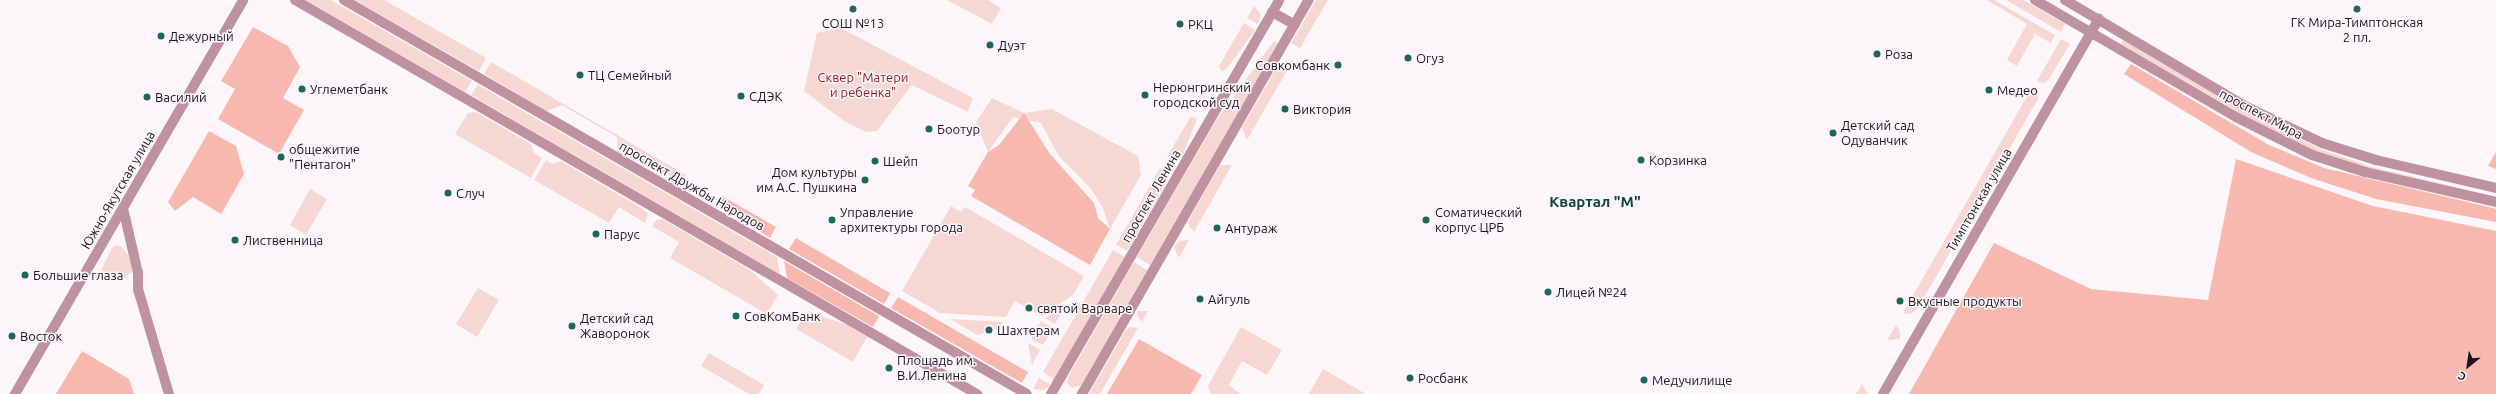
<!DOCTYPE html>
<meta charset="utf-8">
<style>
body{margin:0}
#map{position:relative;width:2496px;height:394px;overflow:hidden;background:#fcf6fb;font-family:Ubuntu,sans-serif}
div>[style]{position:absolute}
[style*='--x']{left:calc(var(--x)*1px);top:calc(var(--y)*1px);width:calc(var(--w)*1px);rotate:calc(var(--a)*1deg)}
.green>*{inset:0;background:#f6d7d2}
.forest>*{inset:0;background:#f7b8af}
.minor>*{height:10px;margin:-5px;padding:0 5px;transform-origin:5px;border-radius:5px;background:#be929f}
.tertiary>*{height:10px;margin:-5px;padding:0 5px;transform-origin:5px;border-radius:5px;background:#be929f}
.dots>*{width:11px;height:11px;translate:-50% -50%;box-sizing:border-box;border:2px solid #fcf6fb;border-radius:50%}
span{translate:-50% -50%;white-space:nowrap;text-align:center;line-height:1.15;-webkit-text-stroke:3px #fcf6fb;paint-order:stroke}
.poi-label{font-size:13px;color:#1d131c}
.left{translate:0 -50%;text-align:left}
.right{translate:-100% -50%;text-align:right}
.park-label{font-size:13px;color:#901917}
.street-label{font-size:13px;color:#1d131c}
.quarter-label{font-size:15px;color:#08453d;font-weight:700}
.north{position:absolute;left:2448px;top:346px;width:40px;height:40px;-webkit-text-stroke:3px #fcf6fb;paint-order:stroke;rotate:210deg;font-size:11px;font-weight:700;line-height:16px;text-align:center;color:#1d131c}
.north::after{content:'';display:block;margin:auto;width:14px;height:18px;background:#1d131c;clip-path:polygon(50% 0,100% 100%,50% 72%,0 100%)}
</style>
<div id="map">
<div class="green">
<i style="clip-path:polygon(306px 0,331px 0,472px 81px,465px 92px)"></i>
<i style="clip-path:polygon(355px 0,384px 0,486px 58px,479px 71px)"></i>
<i style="clip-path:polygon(947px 0,988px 0,1001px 8px,992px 24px)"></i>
<i style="clip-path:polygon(1316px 0,1328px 0,1300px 48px,1291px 43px)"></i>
<i style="clip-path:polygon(1987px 0,1994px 0,2055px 35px,2051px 43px,2035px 34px,2017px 66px,2007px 60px,2027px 24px)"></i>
<i style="clip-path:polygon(2006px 0,2023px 0,2065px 24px,2061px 32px)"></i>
<i style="clip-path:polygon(1254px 6px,1261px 14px,1258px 24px,1247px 18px)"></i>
<i style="clip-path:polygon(1244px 23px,1255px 30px,1226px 70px,1221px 71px,1219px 66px)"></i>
<i style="clip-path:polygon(841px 28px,973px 98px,968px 112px,912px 85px,877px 131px,866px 132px,844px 121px,804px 91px,817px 33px)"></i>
<i style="clip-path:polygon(2061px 39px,2070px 44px,2049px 79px,2044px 83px,2039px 82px,2037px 81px)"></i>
<i style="clip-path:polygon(2123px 40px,2244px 111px,2320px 149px,2372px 167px,2496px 197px,2496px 201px,2371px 170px,2317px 153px,2242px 114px,2121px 44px)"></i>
<i style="clip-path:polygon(1274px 41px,1278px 43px,1150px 265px,1137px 257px,1217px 119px)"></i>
<i style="clip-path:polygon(491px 62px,686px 175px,682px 182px,618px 152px,617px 137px,562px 105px,547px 111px,484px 74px)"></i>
<i style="clip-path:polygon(1280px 62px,1289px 67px,1247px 140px,1242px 128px)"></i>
<i style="clip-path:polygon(478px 85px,777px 257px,780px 274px,471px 95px)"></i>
<i style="clip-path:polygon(2033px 86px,2037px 90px,2038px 99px,1918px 308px,1911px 314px,1903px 313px)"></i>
<i style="clip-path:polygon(992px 98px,1024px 113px,1052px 109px,1138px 156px,1141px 175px,1110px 229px,1103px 208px,1091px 189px,1058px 155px,1041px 123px,1013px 117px,988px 152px,976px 122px)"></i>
<i style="clip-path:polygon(476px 112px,531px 144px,534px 153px,542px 158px,531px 178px,455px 134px,468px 113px)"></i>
<i style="clip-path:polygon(1191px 116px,1197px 119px,1183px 154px,1176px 158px,1167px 157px)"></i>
<i style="clip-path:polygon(546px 160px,552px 164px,561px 161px,643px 209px,648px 214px,645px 223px,619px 207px,609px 223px,534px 180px)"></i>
<i style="clip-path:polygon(1220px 165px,1232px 165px,1194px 232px,1189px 226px,1190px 218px)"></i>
<i style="clip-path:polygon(1160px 168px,1166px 176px,1165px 185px,1127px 251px,1116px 245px)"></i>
<i style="clip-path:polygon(310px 189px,327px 199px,306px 235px,290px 225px)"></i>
<i style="clip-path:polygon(951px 206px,961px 212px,965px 207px,1084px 276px,1073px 295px,1041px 316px,1015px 301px,1006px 317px,940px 313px,902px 291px)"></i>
<i style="clip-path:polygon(662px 219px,750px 270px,778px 295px,767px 314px,670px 258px,679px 242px,652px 226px,656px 220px)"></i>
<i style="clip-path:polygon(1189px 240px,1179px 258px,1174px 247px,1179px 241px)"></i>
<i style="clip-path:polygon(117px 245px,122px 247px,129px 257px,132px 271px,125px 278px,110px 277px,101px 270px,112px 248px)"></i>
<i style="clip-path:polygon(1113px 250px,1125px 257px,1054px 379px,1043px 372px)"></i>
<i style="clip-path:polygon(1134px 262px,1147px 270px,1081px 385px,1072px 388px,1068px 384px,1068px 377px)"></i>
<i style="clip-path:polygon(478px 288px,499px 300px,477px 337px,456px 324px)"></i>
<i style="clip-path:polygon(1066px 305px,1055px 324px,1045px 318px)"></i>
<i style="clip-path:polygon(807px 311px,847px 325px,867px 337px,853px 362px,796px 329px)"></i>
<i style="clip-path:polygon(1137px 311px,1148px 311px,1142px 322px,1138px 317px)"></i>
<i style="clip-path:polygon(950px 319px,1003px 322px,1000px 327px,978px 335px)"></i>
<i style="clip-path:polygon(1041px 321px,1053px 328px,1043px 345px,1031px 339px)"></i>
<i style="clip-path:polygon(1896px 325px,1900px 331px,1900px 339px,1887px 340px)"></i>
<i style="clip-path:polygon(1130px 327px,1138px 328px,1100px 394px,1089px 394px,1126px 330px)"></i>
<i style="clip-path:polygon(1241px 327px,1282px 350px,1267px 375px,1242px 361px,1229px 385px,1240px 394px,1211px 394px,1208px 386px)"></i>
<i style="clip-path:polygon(1028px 343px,1040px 350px,1032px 365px)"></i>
<i style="clip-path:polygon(709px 353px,764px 385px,759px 394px,749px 394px,701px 366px)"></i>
<i style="clip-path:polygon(1323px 369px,1364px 393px,1364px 394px,1309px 394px)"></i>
<i style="clip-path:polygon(1039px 378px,1051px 385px,1044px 390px,1033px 389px)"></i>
<i style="clip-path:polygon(1862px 384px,1868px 394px,1856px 394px)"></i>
</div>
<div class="forest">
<i style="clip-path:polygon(253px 27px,288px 46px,300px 67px,283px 98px,304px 110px,279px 154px,218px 119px,235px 89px,221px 81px)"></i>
<i style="clip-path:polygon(2131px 64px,2269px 145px,2324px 168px,2489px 207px,2496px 209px,2496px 222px,2376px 199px,2311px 178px,2251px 152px,2124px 74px)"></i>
<i style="clip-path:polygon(1024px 113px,1050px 154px,1094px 203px,1098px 218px,1110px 229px,1090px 265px,971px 196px,975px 190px,968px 186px,988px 152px,999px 145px)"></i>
<i style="clip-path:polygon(209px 131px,236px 146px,244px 174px,221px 214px,193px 197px,175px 211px,168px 202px)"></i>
<i style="clip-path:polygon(2496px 152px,2496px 169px,2488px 166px)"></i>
<i style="clip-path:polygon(2236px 159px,2373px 206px,2496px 231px,2496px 394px,1909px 394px,1994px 243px,2091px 289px,2208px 300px)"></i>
<i style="clip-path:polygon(722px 196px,776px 227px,770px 238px,718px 204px)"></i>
<i style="clip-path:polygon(796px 238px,890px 293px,884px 304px,789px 249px)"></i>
<i style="clip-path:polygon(784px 261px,879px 316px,873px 327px,787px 278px)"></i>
<i style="clip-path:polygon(898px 297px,1028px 372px,1022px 383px,891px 308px)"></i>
<i style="clip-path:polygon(1139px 339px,1202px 375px,1191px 394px,1107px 394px)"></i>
<i style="clip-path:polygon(82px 351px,129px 379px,134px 394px,56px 394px)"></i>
</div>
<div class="minor">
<i style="--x:1272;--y:12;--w:26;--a:29"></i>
<i style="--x:123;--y:208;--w:67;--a:77"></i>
<i style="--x:138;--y:273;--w:16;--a:90"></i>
<i style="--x:138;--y:289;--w:109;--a:73.6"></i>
<i style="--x:1883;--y:394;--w:433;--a:-60.1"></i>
</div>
<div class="tertiary">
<i style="--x:295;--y:0;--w:788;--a:30.02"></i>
<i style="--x:344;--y:0;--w:788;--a:29.98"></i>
<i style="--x:2035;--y:0;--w:233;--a:30.2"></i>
<i style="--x:2236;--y:117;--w:85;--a:26.6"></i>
<i style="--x:2312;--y:155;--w:56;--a:17.8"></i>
<i style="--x:2365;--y:172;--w:134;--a:12.9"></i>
<i style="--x:2065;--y:0;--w:209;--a:30.5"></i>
<i style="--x:2245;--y:106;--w:85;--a:25.7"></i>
<i style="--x:2322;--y:143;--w:57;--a:17.5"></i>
<i style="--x:2376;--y:160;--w:123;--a:13.1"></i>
<i style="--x:15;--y:394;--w:455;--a:-59.9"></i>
<i style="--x:1051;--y:394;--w:455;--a:-59.9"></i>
<i style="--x:1082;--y:394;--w:455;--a:-60.1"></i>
</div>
<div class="dots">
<i style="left:853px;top:9px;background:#1e665b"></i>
<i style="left:2357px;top:9px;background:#1e665b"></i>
<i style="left:1180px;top:24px;background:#1e665b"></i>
<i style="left:161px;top:36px;background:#1e665b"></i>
<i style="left:990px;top:45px;background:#1e665b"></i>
<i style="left:1877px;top:54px;background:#1e665b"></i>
<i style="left:1408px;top:58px;background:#1e665b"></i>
<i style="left:1338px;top:65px;background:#1e665b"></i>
<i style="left:580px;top:75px;background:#1e665b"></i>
<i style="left:302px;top:89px;background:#1e665b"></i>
<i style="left:1989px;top:90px;background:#1e665b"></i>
<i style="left:1145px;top:95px;background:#1e665b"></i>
<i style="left:741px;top:96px;background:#1e665b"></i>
<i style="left:147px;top:97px;background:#1e665b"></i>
<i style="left:1285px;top:109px;background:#1e665b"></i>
<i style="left:929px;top:129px;background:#1e665b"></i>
<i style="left:1833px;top:133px;background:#1e665b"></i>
<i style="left:281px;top:157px;background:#1e665b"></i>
<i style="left:1641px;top:160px;background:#1e665b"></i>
<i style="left:875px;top:161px;background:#1e665b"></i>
<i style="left:865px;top:180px;background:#1e665b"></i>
<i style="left:448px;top:193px;background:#1e665b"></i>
<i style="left:832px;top:220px;background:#1e665b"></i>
<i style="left:1426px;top:220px;background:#1e665b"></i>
<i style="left:1217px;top:228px;background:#1e665b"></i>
<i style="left:596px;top:234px;background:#1e665b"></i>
<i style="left:235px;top:240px;background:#1e665b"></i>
<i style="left:25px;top:275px;background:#1e665b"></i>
<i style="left:1548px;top:292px;background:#1e665b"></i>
<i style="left:1200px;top:299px;background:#1e665b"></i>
<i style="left:1900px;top:301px;background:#1e665b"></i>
<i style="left:1029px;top:308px;background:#1e665b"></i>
<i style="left:736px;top:316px;background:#1e665b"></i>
<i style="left:572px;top:326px;background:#1e665b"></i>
<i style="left:989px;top:330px;background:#1e665b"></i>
<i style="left:12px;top:336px;background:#1e665b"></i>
<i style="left:889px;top:368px;background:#1e665b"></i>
<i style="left:1410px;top:378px;background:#1e665b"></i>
<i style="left:1644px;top:380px;background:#1e665b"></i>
</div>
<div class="poi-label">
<span style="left:853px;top:23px">СОШ №13</span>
<span style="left:2357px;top:30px">ГК Мира-Тимптонская<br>2 пл.</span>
<span class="left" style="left:1188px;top:24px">РКЦ</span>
<span class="left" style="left:169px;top:36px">Дежурный</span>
<span class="left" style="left:998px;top:45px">Дуэт</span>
<span class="left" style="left:1885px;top:54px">Роза</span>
<span class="left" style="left:1416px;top:58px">Огуз</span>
<span class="right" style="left:1330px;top:65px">Совкомбанк</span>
<span class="left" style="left:588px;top:75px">ТЦ Семейный</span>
<span class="left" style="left:1153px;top:95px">Нерюнгринский<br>городской суд</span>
<span class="left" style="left:310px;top:89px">Углеметбанк</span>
<span class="left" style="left:1997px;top:90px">Медео</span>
<span class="left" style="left:749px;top:96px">СДЭК</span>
<span class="left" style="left:155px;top:97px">Василий</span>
<span class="left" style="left:1293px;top:109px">Виктория</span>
<span class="left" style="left:1841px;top:133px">Детский сад<br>Одуванчик</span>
<span class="left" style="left:937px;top:129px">Боотур</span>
<span class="left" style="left:289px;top:157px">общежитие<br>"Пентагон"</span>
<span class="left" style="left:1649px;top:160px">Корзинка</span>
<span class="left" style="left:883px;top:161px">Шейп</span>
<span class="right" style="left:857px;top:180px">Дом культуры<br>им А.С. Пушкина</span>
<span class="left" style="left:456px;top:193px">Случ</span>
<span class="left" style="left:840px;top:220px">Управление<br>архитектуры города</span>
<span class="left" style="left:1435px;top:220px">Соматический<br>корпус ЦРБ</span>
<span class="left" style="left:1225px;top:228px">Антураж</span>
<span class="left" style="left:604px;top:234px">Парус</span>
<span class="left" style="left:243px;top:240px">Лиственница</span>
<span class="left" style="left:33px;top:275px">Большие глаза</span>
<span class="left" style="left:1556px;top:292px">Лицей №24</span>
<span class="left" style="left:1208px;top:299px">Айгуль</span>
<span class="left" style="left:1908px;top:301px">Вкусные продукты</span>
<span class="left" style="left:1037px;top:308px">святой Варваре</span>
<span class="left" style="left:744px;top:316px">СовКомБанк</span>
<span class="left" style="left:580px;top:326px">Детский сад<br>Жаворонок</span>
<span class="left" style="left:997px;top:330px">Шахтерам</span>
<span class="left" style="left:20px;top:336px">Восток</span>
<span class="left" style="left:897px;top:368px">Площадь им.<br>В.И.Ленина</span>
<span class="left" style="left:1418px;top:378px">Росбанк</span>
<span class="left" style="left:1652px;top:380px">Медучилище</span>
</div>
<div class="park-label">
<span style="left:863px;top:85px">Сквер "Матери<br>и ребенка"</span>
</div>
<div class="street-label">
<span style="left:2261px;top:114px;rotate:28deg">проспект Мира</span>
<span style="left:692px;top:186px;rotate:30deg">проспект Дружбы Народов</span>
<span style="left:118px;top:190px;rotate:-60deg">Южно-Якутская улица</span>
<span style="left:1151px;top:196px;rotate:-60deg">проспект Ленина</span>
<span style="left:1979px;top:200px;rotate:-60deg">Тимптонская улица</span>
</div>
<div class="quarter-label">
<span style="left:1595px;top:202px">Квартал "М"</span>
</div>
<div class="north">С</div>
</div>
